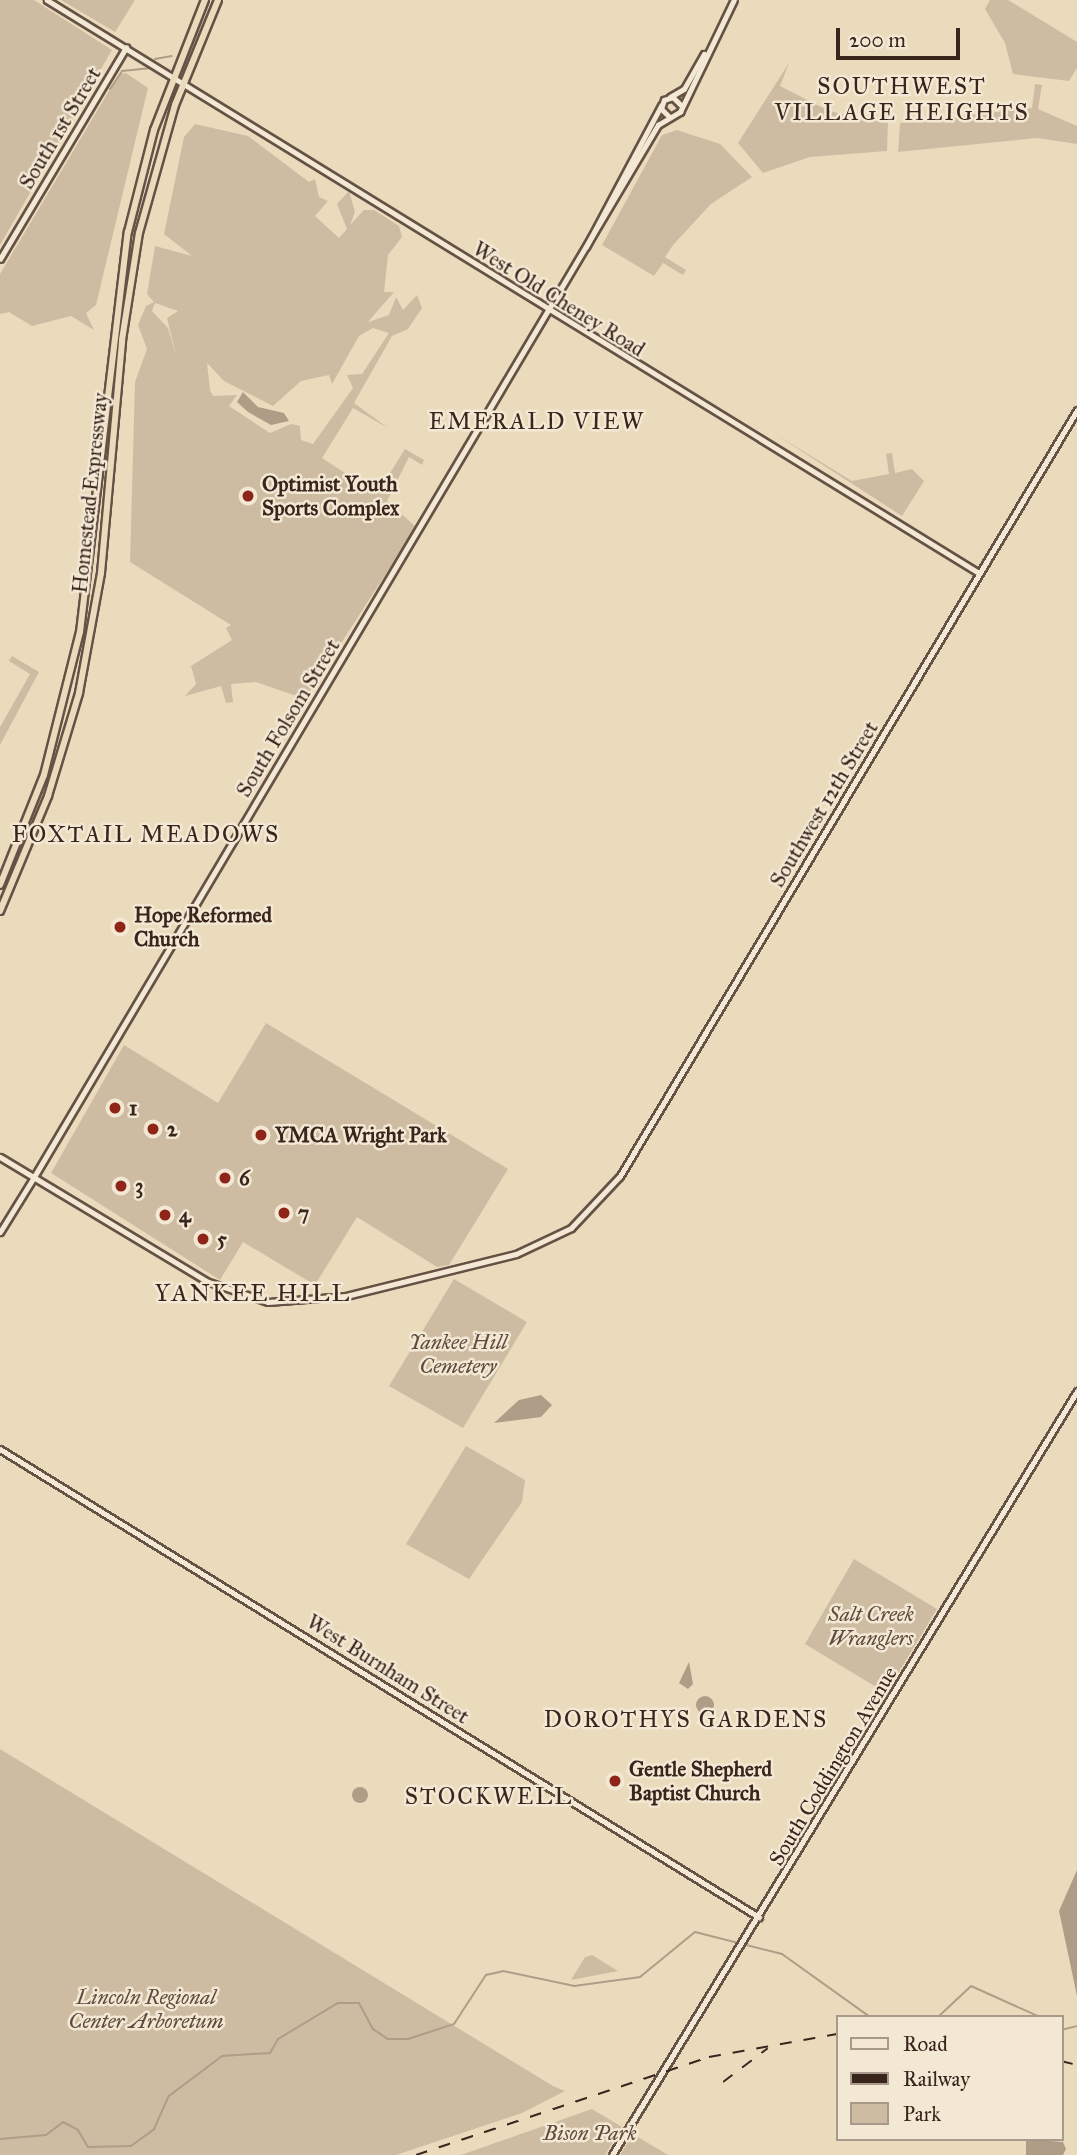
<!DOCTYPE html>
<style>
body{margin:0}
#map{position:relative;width:1077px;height:2155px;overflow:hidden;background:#ebdbbd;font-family:"IM FELL Great Primer",serif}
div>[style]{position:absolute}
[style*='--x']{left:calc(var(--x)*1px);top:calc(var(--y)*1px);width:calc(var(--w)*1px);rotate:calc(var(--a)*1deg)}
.green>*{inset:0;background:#cdbca2}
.water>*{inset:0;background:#af9d87}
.round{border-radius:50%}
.stream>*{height:2px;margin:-1px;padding:0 1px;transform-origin:1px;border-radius:1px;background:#af9d87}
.roads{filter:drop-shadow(2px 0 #665245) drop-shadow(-2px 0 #665245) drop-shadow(0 2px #665245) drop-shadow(0 -2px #665245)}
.tertiary>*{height:4.5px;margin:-2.25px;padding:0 2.25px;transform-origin:2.25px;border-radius:2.25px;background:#f2e8d4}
.secondary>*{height:5px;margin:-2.5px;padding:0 2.5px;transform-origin:2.5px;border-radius:2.5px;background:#f2e8d4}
.trunk>*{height:6px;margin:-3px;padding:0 3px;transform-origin:3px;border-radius:3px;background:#ebdbbd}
.rail>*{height:2px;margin-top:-1px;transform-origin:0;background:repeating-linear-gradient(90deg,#3a251d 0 12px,transparent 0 24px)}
.dots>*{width:19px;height:19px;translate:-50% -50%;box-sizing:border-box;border:4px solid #f2e8d4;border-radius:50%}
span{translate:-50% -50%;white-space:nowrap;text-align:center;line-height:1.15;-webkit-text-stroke:5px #f2e8d4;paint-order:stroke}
.street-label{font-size:21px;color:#3a251d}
.poi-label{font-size:21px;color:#3a251d;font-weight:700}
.left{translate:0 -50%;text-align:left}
.park-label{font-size:21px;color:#5f4b3e;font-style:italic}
.neighbourhood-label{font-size:23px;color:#3a251d;letter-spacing:2px}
.quarter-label{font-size:24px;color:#3a251d;letter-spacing:2px}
.legend{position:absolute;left:836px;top:2015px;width:228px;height:126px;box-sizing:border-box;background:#f2e8d4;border:2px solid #a89a8b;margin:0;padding:9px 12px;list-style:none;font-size:21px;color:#3a251d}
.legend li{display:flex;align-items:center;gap:14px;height:35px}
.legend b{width:35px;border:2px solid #a89a8b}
.scale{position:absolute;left:836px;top:28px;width:124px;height:32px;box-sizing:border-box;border:4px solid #3a251d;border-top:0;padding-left:9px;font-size:21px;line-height:24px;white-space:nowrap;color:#3a251d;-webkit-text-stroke:5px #f2e8d4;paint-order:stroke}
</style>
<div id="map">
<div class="green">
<i style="clip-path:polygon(0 0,34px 0,112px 50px,0 245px)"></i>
<i style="clip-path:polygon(61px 0,135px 0,115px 32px)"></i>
<i style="clip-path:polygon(990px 0,1008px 0,1077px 42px,1077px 68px,1069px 81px,1013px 74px,1005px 43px,985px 9px)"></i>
<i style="clip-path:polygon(789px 63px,780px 86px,829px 111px,888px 123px,887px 151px,810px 157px,763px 173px,738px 143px)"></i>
<i style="clip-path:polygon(126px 73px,148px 88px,96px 305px,86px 313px,94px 330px,71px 316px,32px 326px,9px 312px,0 314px,0 274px,119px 74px)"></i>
<i style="clip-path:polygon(1035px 84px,1042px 85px,1038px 109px,1077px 126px,1077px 144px,1037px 138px,898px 152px,900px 123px,1032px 108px)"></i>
<i style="clip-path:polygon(evenodd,195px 124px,248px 136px,309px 182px,315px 179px,319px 197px,328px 201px,315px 216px,339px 238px,347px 229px,337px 204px,349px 191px,355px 212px,350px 225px,364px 210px,374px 210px,399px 226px,402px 237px,388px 255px,384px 292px,394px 292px,368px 322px,389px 315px,396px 297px,403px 310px,417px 295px,422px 308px,408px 329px,392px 336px,354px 403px,388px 428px,353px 408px,322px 458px,377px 494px,405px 449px,424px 460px,422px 465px,409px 457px,387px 501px,416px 527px,305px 699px,256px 682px,231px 684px,233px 702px,226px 703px,221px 686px,185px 696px,196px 684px,191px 666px,232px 640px,226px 628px,231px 625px,130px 562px,135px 382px,147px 349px,138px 325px,146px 306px,154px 302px,147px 294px,155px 246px,192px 256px,164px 234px,184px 137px,195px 124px,155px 303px,178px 311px,167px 318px,176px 355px,168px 328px,152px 311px,155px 303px,195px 124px,373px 328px,389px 333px,362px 374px,347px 375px,353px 388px,313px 444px,301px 440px,300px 426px,291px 424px,270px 433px,229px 406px,237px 395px,213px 396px,210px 390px,207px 363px,224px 381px,273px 406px,301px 381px,329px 375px,332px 384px,359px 336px,373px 328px)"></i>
<i style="clip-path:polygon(677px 130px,720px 144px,752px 177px,711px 204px,673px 245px,665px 257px,686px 270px,683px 275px,663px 263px,654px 276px,602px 245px,662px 135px)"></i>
<i style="clip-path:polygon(775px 434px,852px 481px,889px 474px,886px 454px,892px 453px,895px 473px,912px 469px,924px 481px,902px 516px)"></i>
<i style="clip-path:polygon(12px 656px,39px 672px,0 745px,0 727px,30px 674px,9px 661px)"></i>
<i style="clip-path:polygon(266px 1023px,508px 1169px,449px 1265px,437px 1267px,357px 1217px,315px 1285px,243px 1242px,220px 1280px,51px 1173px,124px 1045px,218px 1103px)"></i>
<i style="clip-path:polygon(454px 1279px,527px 1322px,463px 1428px,389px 1386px)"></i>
<i style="clip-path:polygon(466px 1446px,525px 1480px,522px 1502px,469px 1579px,406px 1544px)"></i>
<i style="clip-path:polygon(854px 1559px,937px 1609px,886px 1693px,805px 1644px)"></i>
<i style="clip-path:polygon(0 1749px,553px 2086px,565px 2091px,522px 2113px,396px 2155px,0 2155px)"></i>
<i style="clip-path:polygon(592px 1955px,618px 1971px,571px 1980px,585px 1957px)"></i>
<i style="clip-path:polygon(592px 2109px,622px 2127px,605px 2155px,461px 2155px)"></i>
<i style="clip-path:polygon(633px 2134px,668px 2155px,620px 2155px)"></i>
</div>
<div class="water">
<i style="clip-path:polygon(243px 392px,258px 407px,284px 413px,289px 421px,271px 425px,248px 412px,237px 402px)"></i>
<i style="clip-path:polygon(541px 1395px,552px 1405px,541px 1417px,494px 1423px,519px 1400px)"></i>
<i style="clip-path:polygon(689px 1662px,693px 1684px,688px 1689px,679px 1683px)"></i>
<i class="round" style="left:696px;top:1696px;width:18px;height:18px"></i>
<i class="round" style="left:352px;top:1787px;width:16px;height:16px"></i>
<i style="clip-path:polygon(1077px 1870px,1077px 1996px,1059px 1911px)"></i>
<i style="clip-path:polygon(1026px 2139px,1063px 2142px,1066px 2149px,1063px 2155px,1026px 2155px)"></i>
</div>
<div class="stream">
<i style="--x:155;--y:59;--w:17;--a:-10"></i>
<i style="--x:110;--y:89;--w:22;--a:-56"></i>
<i style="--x:122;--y:71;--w:27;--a:-6"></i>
<i style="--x:938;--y:2017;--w:45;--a:-43.2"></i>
<i style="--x:971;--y:1986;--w:76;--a:24.2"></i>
<i style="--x:1061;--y:2030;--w:16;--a:-14"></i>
<i style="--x:0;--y:2139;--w:46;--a:-5"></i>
<i style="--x:46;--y:2135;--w:21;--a:-37"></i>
<i style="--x:63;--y:2122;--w:17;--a:28"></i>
<i style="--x:78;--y:2130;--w:20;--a:60"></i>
<i style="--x:88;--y:2147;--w:43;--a:-1.3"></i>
<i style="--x:131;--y:2146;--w:29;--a:-36"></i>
<i style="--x:154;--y:2129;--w:36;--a:-66"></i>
<i style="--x:169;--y:2096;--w:66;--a:-37"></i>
<i style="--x:222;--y:2056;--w:48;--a:-3.6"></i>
<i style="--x:270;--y:2053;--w:16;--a:-60"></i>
<i style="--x:278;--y:2039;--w:70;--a:-31"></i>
<i style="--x:338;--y:2003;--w:21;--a:0"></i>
<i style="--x:359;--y:2003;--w:30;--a:62"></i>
<i style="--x:373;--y:2029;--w:18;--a:34"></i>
<i style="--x:388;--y:2039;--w:20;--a:0"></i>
<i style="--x:408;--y:2039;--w:48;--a:-18.1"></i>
<i style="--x:454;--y:2024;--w:59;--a:-56.9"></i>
<i style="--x:486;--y:1975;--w:17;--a:-13"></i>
<i style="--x:503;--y:1971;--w:73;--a:11.9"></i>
<i style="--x:574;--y:1986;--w:67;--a:-7.8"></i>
<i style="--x:640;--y:1977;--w:71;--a:-39.3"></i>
<i style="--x:695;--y:1932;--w:90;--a:14.2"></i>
<i style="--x:782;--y:1954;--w:108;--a:35.6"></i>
</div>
<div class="roads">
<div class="tertiary">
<i style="--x:47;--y:0;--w:1094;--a:31.58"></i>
<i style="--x:670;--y:97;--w:16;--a:-30"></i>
<i style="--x:684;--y:89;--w:40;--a:-60.3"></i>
<i style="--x:670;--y:118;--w:13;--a:-135"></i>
<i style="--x:661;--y:109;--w:9;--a:-72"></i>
<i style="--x:664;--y:100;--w:9;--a:-18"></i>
<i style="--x:673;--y:97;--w:11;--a:45"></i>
<i style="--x:586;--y:247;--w:160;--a:-62"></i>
<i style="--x:0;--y:259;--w:246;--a:-59.2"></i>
<i style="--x:34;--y:1177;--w:1223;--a:-59.33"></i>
<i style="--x:658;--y:125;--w:26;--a:-31"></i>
<i style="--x:680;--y:112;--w:124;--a:-64.3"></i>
<i style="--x:0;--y:1449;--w:892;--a:31.66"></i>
<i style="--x:612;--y:2155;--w:894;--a:-58.67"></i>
</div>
<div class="secondary">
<i style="--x:0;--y:1157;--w:240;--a:31"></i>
<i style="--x:206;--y:1281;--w:65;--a:18.7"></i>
<i style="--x:268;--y:1302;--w:78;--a:-4.4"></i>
<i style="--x:346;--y:1296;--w:175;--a:-13.9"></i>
<i style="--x:516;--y:1254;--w:61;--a:-25.3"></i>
<i style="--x:571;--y:1228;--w:71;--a:-46.7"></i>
<i style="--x:620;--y:1176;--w:892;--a:-59.18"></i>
<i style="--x:0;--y:1232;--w:65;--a:-58.3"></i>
</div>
<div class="trunk">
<i style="--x:0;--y:885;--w:118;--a:-68.2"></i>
<i style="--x:44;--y:775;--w:147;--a:-75.9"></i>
<i style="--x:80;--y:632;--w:403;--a:-83.2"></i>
<i style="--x:128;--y:232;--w:105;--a:-75.7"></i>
<i style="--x:154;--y:130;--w:140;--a:-68.6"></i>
<i style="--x:0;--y:911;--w:125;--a:-67.3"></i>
<i style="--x:48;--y:796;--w:108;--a:-73.2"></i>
<i style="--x:79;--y:693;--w:122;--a:-79.6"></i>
<i style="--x:101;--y:573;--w:234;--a:-84.8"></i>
<i style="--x:122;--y:340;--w:108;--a:-81"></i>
<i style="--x:139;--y:233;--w:133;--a:-74.3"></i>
<i style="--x:175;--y:105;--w:113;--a:-67.7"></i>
</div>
</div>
<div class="rail">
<i style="--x:1061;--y:2061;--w:16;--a:14"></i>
<i style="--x:723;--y:2082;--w:56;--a:-37.1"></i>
<i style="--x:416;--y:2155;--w:309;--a:-18.5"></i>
<i style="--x:709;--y:2057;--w:130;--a:-10.2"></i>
</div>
<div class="dots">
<i style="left:248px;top:496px;background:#8f2418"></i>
<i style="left:120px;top:927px;background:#8f2418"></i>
<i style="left:115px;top:1108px;background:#8f2418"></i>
<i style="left:153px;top:1129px;background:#8f2418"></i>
<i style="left:261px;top:1135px;background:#8f2418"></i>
<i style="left:225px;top:1178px;background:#8f2418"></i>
<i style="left:121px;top:1186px;background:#8f2418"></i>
<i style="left:284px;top:1213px;background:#8f2418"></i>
<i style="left:165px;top:1215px;background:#8f2418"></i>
<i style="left:203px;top:1239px;background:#8f2418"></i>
<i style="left:615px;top:1781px;background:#8f2418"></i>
</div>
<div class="street-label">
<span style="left:60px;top:128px;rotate:-59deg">South 1st Street</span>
<span style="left:559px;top:299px;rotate:32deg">West Old Cheney Road</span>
<span style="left:90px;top:493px;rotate:-84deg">Homestead Expressway</span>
<span style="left:288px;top:718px;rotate:-59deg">South Folsom Street</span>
<span style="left:824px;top:804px;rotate:-59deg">Southwest 12th Street</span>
<span style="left:388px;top:1669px;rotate:32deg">West Burnham Street</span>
<span style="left:833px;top:1766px;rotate:-59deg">South Coddington Avenue</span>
</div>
<div class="poi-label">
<span class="left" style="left:262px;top:496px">Optimist Youth<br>Sports Complex</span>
<span class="left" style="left:134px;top:927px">Hope Reformed<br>Church</span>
<span class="left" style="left:129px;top:1108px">1</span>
<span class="left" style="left:167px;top:1129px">2</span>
<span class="left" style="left:275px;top:1135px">YMCA Wright Park</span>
<span class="left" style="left:239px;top:1178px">6</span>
<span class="left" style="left:135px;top:1186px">3</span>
<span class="left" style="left:298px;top:1213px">7</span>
<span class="left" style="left:179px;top:1215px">4</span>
<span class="left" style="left:217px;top:1239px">5</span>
<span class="left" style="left:629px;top:1781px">Gentle Shepherd<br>Baptist Church</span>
</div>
<div class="park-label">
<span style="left:458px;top:1354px">Yankee Hill<br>Cemetery</span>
<span style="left:871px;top:1626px">Salt Creek<br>Wranglers</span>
<span style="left:146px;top:2009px">Lincoln Regional<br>Center Arboretum</span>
<span style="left:590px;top:2133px">Bison Park</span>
</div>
<div class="neighbourhood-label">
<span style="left:902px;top:99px">SOUTHWEST<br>VILLAGE HEIGHTS</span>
<span style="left:537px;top:421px">EMERALD VIEW</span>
<span style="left:146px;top:834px">FOXTAIL MEADOWS</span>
<span style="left:686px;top:1719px">DOROTHYS GARDENS</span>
<span style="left:489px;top:1796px">STOCKWELL</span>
</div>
<div class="quarter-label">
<span style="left:253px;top:1294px">YANKEE HILL</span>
</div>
<ul class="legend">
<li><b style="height:9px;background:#f2e8d4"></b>Road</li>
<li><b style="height:9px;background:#3a251d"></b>Railway</li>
<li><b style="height:19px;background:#cdbca2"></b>Park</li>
</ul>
<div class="scale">200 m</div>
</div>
